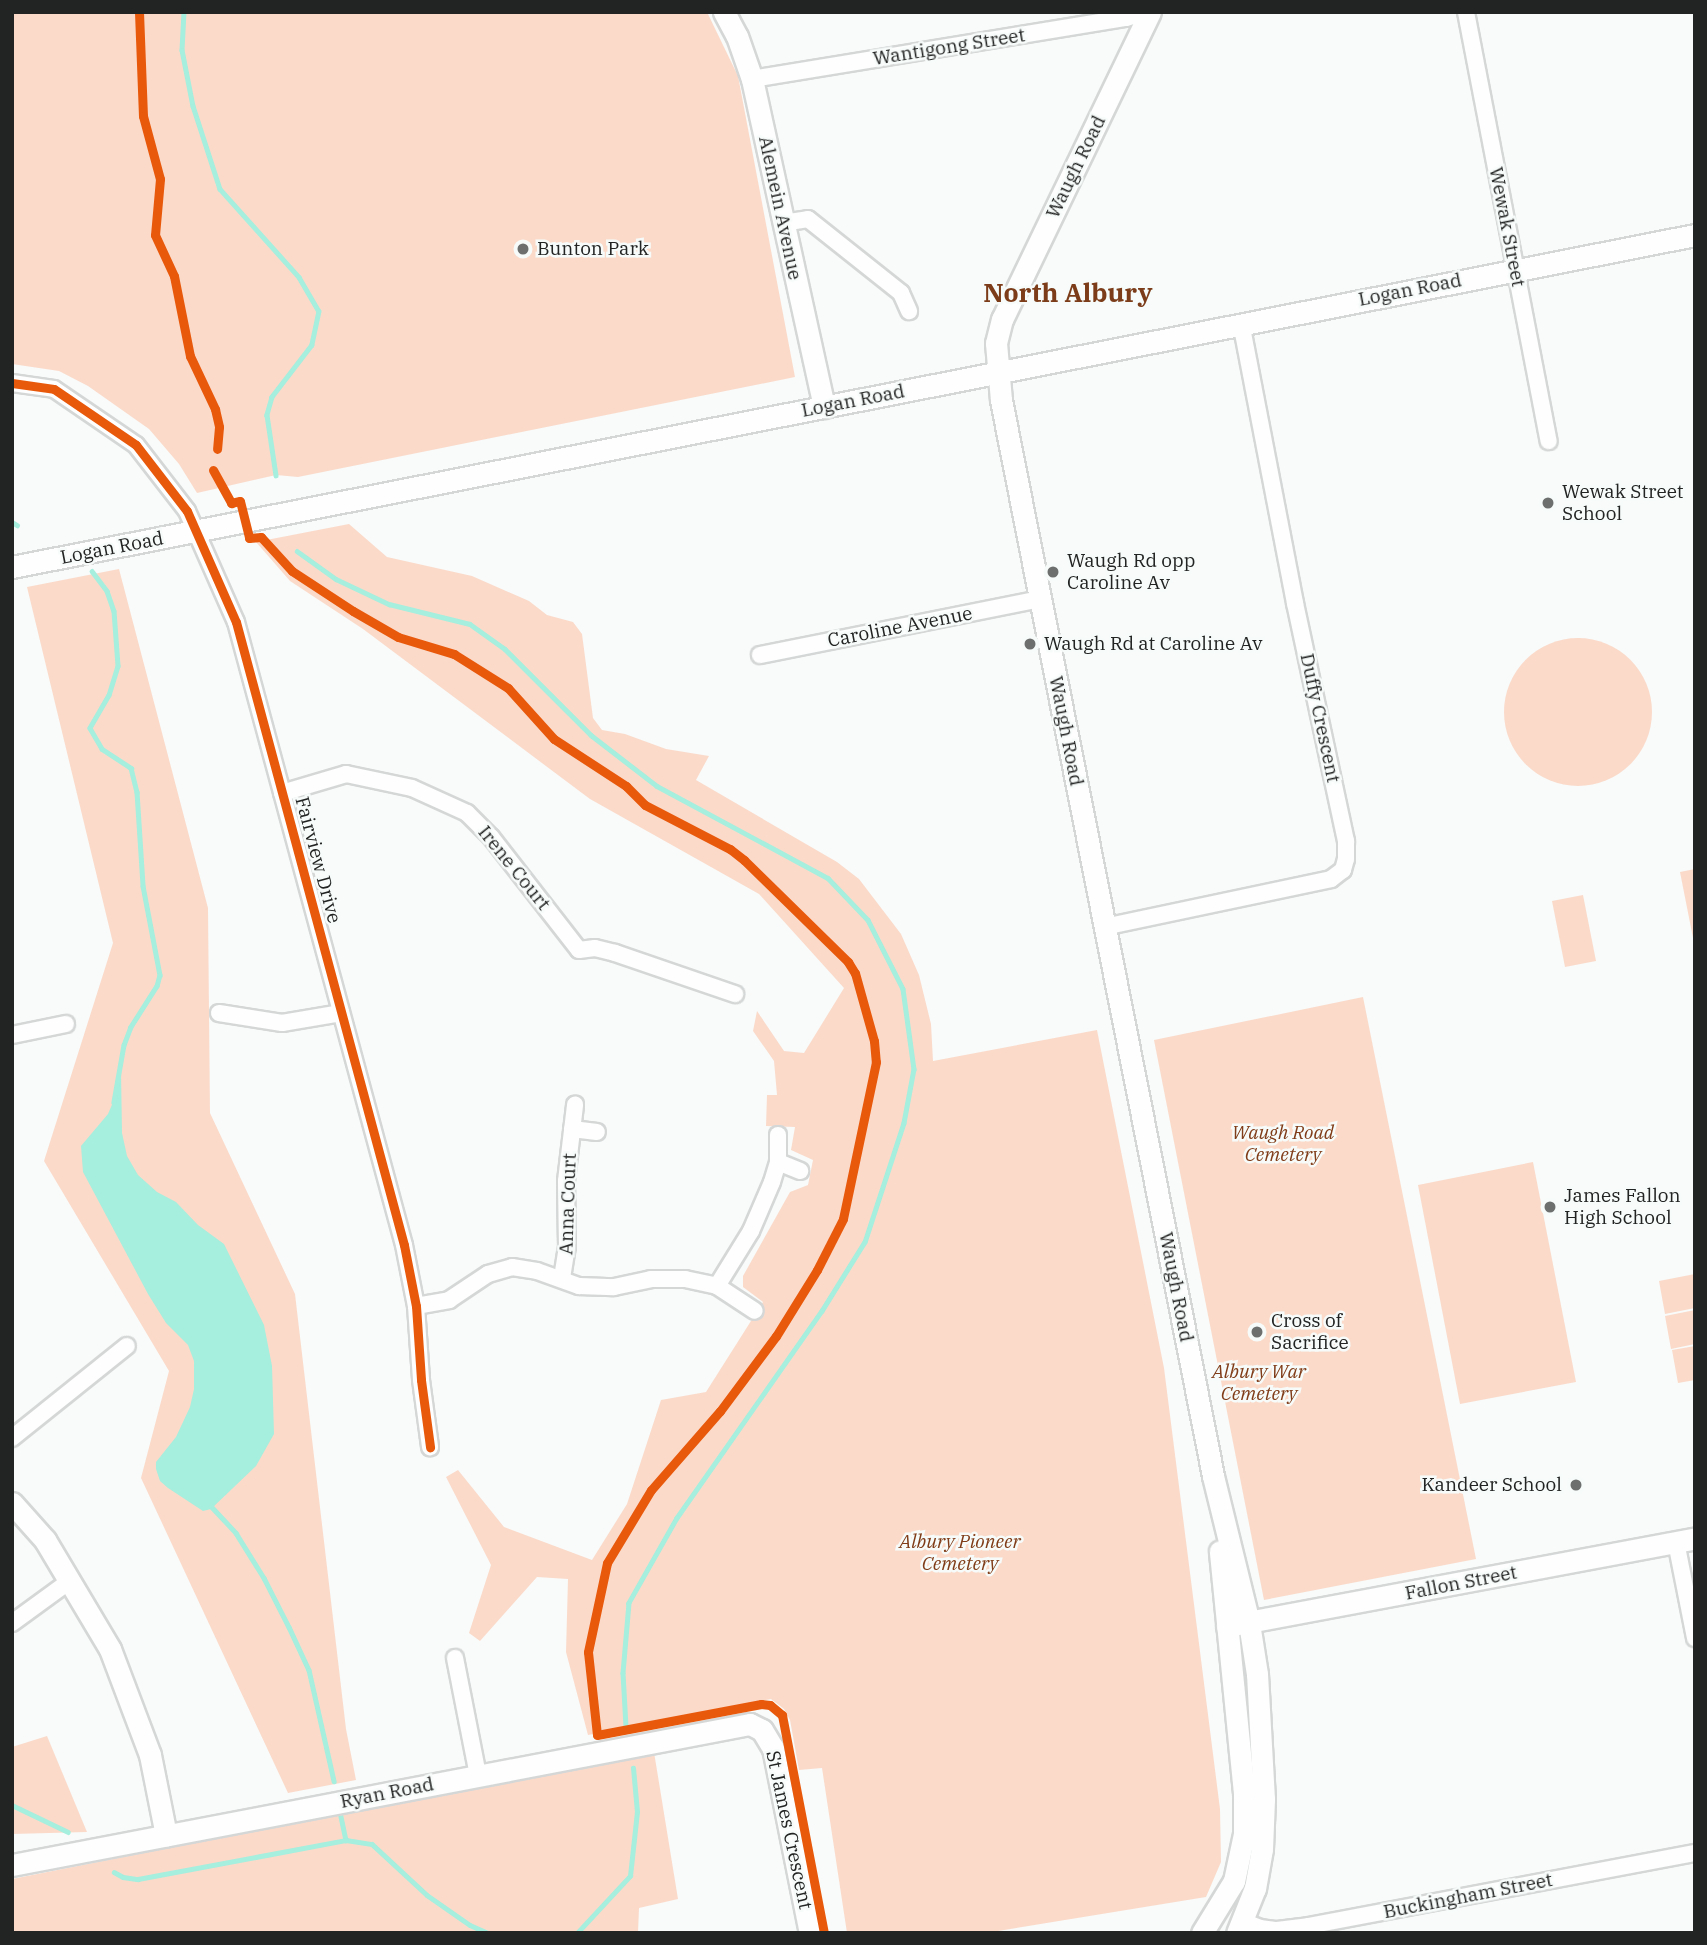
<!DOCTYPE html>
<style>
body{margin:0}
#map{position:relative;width:1707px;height:1945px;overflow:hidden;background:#f8fbfa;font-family:"IBM Plex Serif",serif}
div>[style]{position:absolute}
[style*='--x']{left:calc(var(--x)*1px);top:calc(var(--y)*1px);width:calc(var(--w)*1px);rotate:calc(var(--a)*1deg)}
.green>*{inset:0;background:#fbdaca}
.round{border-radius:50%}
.water>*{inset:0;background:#a6eedd}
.stream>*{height:4.5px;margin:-2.25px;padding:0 2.25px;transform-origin:2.25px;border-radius:2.25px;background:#a6eedd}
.roads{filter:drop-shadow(2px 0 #d5d7d7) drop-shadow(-2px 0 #d5d7d7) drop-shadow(0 2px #d5d7d7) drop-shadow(0 -2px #d5d7d7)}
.street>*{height:16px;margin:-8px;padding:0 8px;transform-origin:8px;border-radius:8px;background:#fefefe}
.secondary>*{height:21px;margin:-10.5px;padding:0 10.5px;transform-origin:10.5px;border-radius:10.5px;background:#fefefe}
.cycleway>*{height:9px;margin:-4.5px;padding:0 4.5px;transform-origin:4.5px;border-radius:4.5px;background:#e8590c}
.dots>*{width:19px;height:19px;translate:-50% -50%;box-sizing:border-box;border:4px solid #f7fcfa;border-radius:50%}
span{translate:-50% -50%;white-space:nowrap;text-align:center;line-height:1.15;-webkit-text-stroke:5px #f7fcfa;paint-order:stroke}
.street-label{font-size:19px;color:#222323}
.poi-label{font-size:19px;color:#222323}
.left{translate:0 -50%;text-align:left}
.right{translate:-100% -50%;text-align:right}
.park-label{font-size:19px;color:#803c18;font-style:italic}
.district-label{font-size:26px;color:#7c3c1a;font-weight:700}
.frame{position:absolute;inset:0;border:14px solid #222323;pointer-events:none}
</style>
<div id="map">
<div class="green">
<i style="clip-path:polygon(12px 12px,707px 12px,738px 76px,795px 377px,298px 477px,276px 475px,197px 493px,179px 464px,149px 429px,88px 386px,59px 371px,12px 364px)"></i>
<i style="clip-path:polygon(349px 524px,387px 557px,472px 576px,529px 601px,547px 615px,573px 622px,582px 634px,593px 718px,602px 730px,625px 734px,666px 749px,709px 756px,696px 780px,837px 862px,859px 879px,901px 934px,919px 975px,931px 1024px,933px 1061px,1097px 1030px,1164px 1368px,1220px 1809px,1221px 1862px,1206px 1897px,986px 1933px,847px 1933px,822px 1768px,799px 1770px,790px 1720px,784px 1709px,771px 1699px,588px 1735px,566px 1652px,568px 1579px,537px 1577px,480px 1641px,469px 1633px,491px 1565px,446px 1477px,458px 1470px,504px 1527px,592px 1560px,627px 1504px,661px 1400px,706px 1392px,763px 1302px,743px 1287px,743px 1276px,790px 1192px,808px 1185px,813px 1160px,791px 1150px,795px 1127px,766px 1126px,767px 1095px,777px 1095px,774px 1061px,753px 1031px,757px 1011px,784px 1051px,804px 1053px,844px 988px,759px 894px,590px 799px,363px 629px,290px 581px,256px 542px)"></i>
<i style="clip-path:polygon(119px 569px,208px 908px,210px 1113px,295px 1294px,346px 1729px,356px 1780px,288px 1793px,141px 1478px,169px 1371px,44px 1161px,113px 943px,27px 587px)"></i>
<i class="round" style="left:1504px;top:638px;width:148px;height:148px"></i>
<i style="clip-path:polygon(1695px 869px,1695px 937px,1693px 938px,1680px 872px)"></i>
<i style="clip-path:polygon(1583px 895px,1596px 961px,1565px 967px,1552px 901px)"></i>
<i style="clip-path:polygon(1363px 997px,1476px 1559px,1264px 1600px,1154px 1040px)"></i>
<i style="clip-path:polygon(1533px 1162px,1576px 1382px,1460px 1404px,1418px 1185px)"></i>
<i style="clip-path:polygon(1695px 1274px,1695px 1308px,1665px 1314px,1659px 1281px)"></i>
<i style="clip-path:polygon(1695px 1310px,1695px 1344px,1671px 1349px,1665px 1316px)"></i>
<i style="clip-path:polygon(1695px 1346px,1695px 1380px,1678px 1383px,1672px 1350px)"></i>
<i style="clip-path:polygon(47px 1736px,87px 1832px,12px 1834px,12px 1747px)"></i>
<i style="clip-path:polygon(654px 1752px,678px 1899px,639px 1908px,638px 1933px,12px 1933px,12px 1879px)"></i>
</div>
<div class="water">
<i style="clip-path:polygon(121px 1072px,122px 1133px,127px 1156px,138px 1175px,157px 1192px,176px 1202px,198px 1225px,224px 1244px,264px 1325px,272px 1366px,274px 1434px,256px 1466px,211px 1509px,203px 1511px,168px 1488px,160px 1481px,156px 1469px,156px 1462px,176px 1437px,190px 1407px,194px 1389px,194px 1361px,188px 1345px,166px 1323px,148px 1294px,83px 1172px,81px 1146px,108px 1114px,117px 1093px)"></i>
</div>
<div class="stream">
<i style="--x:184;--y:12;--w:38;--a:93"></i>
<i style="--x:182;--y:50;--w:57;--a:78.9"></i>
<i style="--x:193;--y:106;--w:87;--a:72"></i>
<i style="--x:220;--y:189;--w:118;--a:48.1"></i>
<i style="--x:299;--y:277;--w:39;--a:60"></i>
<i style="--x:319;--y:311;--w:35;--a:102"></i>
<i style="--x:312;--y:345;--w:66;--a:127.6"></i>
<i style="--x:272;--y:397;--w:19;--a:106"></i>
<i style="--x:267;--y:415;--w:61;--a:81.5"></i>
<i style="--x:12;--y:522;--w:6;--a:31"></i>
<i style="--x:297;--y:551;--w:48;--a:35.7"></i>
<i style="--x:336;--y:579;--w:59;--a:25.3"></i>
<i style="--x:389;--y:604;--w:83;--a:13.9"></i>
<i style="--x:470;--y:624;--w:43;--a:35.5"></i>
<i style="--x:505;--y:649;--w:122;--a:45"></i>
<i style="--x:591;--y:735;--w:83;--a:37.7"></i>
<i style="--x:657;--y:786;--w:194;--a:28.3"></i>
<i style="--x:828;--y:878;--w:58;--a:46.4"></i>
<i style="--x:868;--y:920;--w:77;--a:63.1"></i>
<i style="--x:903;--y:989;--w:81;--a:82.2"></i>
<i style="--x:914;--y:1069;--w:55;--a:100.5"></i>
<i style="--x:904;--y:1123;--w:125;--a:108.1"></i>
<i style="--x:865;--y:1242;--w:81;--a:121.9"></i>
<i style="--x:822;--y:1311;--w:253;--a:125"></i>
<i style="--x:677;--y:1518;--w:98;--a:119.5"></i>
<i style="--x:629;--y:1603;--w:70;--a:94.9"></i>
<i style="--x:623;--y:1673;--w:53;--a:86.8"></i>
<i style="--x:92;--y:571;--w:25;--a:53"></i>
<i style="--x:107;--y:591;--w:21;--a:71"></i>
<i style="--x:114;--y:611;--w:55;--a:85.8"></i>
<i style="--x:118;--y:666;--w:30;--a:107"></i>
<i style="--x:109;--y:695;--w:38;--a:120"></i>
<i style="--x:90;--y:728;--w:24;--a:60"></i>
<i style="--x:102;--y:749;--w:35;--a:33"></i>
<i style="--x:131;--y:768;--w:25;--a:76"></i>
<i style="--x:137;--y:792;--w:94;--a:86.3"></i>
<i style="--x:143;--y:886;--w:91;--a:79.2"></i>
<i style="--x:160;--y:975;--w:11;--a:105"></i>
<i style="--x:157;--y:986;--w:49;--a:122.4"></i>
<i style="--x:131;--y:1027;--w:19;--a:111"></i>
<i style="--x:124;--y:1045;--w:58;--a:100"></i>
<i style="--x:211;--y:1506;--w:37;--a:47"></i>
<i style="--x:236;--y:1533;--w:53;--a:58.1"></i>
<i style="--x:264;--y:1578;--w:55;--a:63"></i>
<i style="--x:289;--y:1627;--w:47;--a:65.1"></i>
<i style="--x:309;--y:1670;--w:114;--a:77.3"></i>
<i style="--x:12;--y:1805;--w:62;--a:25.7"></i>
<i style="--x:340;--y:1812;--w:29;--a:78"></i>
<i style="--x:346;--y:1840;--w:26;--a:9"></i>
<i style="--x:372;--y:1844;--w:75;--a:42.8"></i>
<i style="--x:427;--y:1895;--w:52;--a:34.9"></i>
<i style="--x:470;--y:1925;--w:20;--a:24"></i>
<i style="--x:114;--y:1872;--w:10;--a:29"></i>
<i style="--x:123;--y:1877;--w:15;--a:8"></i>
<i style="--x:138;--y:1879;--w:212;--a:-10.6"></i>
<i style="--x:577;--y:1933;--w:78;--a:-47.1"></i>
<i style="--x:630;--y:1876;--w:64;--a:-83.8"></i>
<i style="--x:637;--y:1812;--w:44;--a:-95.2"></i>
</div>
<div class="roads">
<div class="street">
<i style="--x:1466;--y:12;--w:437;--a:79.1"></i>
<i style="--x:752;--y:79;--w:379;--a:-9.3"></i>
<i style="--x:1126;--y:18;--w:21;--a:-17"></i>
<i style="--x:783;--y:223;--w:25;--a:-9"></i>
<i style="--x:808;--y:219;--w:119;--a:38.5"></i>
<i style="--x:901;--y:293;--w:20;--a:66"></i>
<i style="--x:12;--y:383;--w:42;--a:8.1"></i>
<i style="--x:54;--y:389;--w:99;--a:34.3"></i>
<i style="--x:136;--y:445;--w:83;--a:52.3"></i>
<i style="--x:187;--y:511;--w:121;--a:66.2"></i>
<i style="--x:236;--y:622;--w:645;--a:74.91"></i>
<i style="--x:404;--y:1245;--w:62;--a:78.9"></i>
<i style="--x:416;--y:1306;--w:74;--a:86.1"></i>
<i style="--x:421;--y:1380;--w:68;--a:82.3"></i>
<i style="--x:760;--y:655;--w:286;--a:-11.3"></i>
<i style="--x:282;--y:793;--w:67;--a:-16.5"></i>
<i style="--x:346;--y:774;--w:67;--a:12"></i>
<i style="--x:412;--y:788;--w:60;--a:24.4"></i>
<i style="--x:467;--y:813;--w:34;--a:45"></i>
<i style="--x:491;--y:837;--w:143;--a:52.1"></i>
<i style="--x:579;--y:950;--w:16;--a:-7"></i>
<i style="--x:595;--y:948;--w:21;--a:14"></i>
<i style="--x:615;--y:953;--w:127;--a:18.9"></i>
<i style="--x:1104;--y:927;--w:232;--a:-11.9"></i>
<i style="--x:1331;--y:879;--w:15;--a:-37"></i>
<i style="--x:1343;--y:870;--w:11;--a:-75"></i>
<i style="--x:1346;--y:859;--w:18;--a:-90"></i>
<i style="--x:1346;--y:841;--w:243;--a:-102.1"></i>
<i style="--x:1295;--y:603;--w:285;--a:-100.9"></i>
<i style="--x:219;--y:1013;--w:64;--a:9"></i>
<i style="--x:282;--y:1023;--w:60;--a:-9.6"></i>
<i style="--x:12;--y:1035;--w:55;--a:-11.5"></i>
<i style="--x:572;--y:1129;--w:25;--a:7"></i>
<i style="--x:778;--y:1162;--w:24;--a:22"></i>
<i style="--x:562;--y:1278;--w:32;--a:-81"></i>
<i style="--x:567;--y:1246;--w:65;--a:-90.9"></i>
<i style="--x:566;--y:1181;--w:77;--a:-83.2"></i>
<i style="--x:717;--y:1286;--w:65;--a:-58.3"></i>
<i style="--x:751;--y:1231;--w:53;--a:-66.8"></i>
<i style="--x:772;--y:1182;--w:21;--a:-73"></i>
<i style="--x:778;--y:1162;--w:27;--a:-90"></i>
<i style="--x:416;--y:1306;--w:34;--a:-10"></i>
<i style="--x:449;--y:1300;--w:47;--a:-33.7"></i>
<i style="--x:488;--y:1274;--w:25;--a:-16"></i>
<i style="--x:512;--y:1267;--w:25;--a:9"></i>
<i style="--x:537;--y:1271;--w:45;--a:19.7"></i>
<i style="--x:579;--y:1286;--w:35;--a:2"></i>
<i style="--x:614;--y:1287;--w:38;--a:-12"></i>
<i style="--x:651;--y:1279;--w:34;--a:0"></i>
<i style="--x:685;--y:1279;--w:33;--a:12"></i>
<i style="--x:717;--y:1286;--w:45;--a:33.3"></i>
<i style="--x:12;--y:1438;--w:147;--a:-38.7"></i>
<i style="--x:1676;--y:1542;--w:98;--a:78.8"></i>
<i style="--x:12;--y:1623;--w:73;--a:-36.1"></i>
<i style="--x:455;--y:1658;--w:119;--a:78.9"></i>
<i style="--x:1242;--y:1921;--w:19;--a:21"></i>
<i style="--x:1260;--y:1928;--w:17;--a:7"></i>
<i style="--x:1277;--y:1930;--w:31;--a:-7"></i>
<i style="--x:1308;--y:1926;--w:394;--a:-10.7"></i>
</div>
<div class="secondary">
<i style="--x:724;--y:12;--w:27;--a:62"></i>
<i style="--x:737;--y:36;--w:46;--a:70.8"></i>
<i style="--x:752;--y:79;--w:336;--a:77.6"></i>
<i style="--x:1150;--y:12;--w:341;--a:115.7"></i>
<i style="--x:1002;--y:319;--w:25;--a:104"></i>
<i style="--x:996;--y:343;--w:57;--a:85"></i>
<i style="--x:1001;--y:400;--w:1097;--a:78.85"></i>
<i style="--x:1213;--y:1476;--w:151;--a:76.2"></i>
<i style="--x:1249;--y:1623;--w:52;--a:81.1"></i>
<i style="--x:1257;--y:1674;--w:125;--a:86.8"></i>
<i style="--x:1264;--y:1799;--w:50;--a:92.3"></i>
<i style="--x:1262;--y:1849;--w:40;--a:100"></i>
<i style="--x:1255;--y:1888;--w:48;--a:111.8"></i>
<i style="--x:12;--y:567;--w:1715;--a:-11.16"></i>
<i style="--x:12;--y:1503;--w:50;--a:48.3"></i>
<i style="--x:45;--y:1540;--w:127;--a:59.2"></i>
<i style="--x:110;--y:1649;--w:113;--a:69.3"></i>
<i style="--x:150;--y:1755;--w:82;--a:78.7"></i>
<i style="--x:1227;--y:1626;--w:476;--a:-10.6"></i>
<i style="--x:12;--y:1865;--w:751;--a:-10.82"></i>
<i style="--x:750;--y:1724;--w:13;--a:27"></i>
<i style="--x:762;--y:1730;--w:21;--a:59"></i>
<i style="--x:773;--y:1748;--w:189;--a:78.7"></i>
<i style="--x:1202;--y:1933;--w:61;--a:-58.4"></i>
<i style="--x:1234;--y:1881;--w:48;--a:-78"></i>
<i style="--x:1244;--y:1834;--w:41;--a:-90"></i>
<i style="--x:1244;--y:1793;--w:243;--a:-95.7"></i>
</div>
</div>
<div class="cycleway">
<i style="--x:139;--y:12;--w:104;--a:87.8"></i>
<i style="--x:143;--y:116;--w:65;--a:74.9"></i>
<i style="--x:160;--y:179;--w:56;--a:95.1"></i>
<i style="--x:155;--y:235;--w:45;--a:65.1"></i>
<i style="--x:174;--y:276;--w:82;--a:78.7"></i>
<i style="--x:190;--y:356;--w:59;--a:64.7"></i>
<i style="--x:215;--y:409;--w:18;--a:77"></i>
<i style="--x:219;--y:427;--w:22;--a:95"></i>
<i style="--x:12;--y:383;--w:42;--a:8.1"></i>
<i style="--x:54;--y:389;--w:99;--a:34.3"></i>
<i style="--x:136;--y:445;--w:83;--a:52.3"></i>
<i style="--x:187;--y:511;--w:121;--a:66.2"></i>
<i style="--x:236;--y:622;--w:645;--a:74.91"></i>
<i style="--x:404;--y:1245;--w:62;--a:78.9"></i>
<i style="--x:416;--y:1306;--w:74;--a:86.1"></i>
<i style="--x:421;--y:1380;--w:68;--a:82.3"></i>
<i style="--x:213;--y:470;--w:38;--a:61"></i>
<i style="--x:231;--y:503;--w:9;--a:-13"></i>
<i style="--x:240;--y:501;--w:38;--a:76"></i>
<i style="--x:249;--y:538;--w:12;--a:-5"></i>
<i style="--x:261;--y:537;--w:46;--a:47.6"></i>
<i style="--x:292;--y:571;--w:73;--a:33.3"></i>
<i style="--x:353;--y:611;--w:52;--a:30"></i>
<i style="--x:398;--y:637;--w:59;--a:16.9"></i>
<i style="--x:454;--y:654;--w:64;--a:32.2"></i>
<i style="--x:508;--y:688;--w:69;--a:48"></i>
<i style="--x:554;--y:739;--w:86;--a:33.1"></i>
<i style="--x:626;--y:786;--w:27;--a:45"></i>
<i style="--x:645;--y:805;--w:96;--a:27.4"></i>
<i style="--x:730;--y:849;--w:18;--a:38"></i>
<i style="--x:744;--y:860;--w:146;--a:44.4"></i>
<i style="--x:848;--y:962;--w:13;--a:58"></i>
<i style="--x:855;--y:973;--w:71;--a:74.4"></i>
<i style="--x:874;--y:1041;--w:21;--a:85"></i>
<i style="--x:876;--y:1062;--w:160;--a:101.9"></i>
<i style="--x:843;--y:1219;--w:57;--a:117"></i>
<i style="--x:817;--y:1270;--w:78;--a:121.8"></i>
<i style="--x:776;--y:1336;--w:94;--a:126.7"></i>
<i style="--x:720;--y:1411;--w:105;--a:131.1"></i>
<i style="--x:651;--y:1490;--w:85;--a:121.1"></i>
<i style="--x:607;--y:1563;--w:91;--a:102.1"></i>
<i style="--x:588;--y:1652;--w:83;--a:83.8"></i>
<i style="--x:597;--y:1735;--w:167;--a:-10.7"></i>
<i style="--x:761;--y:1704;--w:9;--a:6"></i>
<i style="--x:770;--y:1705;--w:16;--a:40"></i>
<i style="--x:782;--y:1715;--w:222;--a:79.1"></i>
</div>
<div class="dots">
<i style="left:523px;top:249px;background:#6d6f6e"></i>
<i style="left:1548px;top:503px;background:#6d6f6e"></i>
<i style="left:1053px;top:572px;background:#6d6f6e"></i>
<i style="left:1030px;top:644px;background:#6d6f6e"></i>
<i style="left:1550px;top:1207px;background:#6d6f6e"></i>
<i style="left:1257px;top:1332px;background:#6d6f6e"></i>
<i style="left:1576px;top:1485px;background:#6d6f6e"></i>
</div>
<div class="street-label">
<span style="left:949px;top:47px;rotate:-9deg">Wantigong Street</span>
<span style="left:1076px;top:167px;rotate:-64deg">Waugh Road</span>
<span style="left:780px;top:208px;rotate:78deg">Alemein Avenue</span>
<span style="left:1507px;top:227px;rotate:79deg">Wewak Street</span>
<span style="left:1410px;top:290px;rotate:-11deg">Logan Road</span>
<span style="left:853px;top:401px;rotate:-11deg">Logan Road</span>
<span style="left:112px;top:548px;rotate:-11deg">Logan Road</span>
<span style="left:900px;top:627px;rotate:-11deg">Caroline Avenue</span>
<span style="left:1320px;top:718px;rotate:78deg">Duffy Crescent</span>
<span style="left:1066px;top:731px;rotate:79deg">Waugh Road</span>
<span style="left:318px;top:860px;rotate:75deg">Fairview Drive</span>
<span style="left:514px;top:868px;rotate:51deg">Irene Court</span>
<span style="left:568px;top:1204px;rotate:-88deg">Anna Court</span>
<span style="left:1176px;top:1287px;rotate:79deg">Waugh Road</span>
<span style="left:1461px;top:1583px;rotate:-11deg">Fallon Street</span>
<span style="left:387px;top:1793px;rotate:-11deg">Ryan Road</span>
<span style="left:789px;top:1830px;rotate:78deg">St James Crescent</span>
<span style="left:1468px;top:1896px;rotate:-11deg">Buckingham Street</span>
</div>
<div class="poi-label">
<span class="left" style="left:537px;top:249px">Bunton Park</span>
<span class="left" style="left:1562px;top:503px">Wewak Street<br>School</span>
<span class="left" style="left:1067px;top:572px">Waugh Rd opp<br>Caroline Av</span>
<span class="left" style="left:1044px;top:644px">Waugh Rd at Caroline Av</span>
<span class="left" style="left:1564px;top:1207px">James Fallon<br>High School</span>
<span class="left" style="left:1271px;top:1332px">Cross of<br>Sacrifice</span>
<span class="right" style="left:1562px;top:1485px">Kandeer School</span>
</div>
<div class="park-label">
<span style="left:1283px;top:1144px">Waugh Road<br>Cemetery</span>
<span style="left:1259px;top:1383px">Albury War<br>Cemetery</span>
<span style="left:960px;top:1553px">Albury Pioneer<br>Cemetery</span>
</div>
<div class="district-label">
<span style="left:1068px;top:293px">North Albury</span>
</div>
<div class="frame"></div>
</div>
